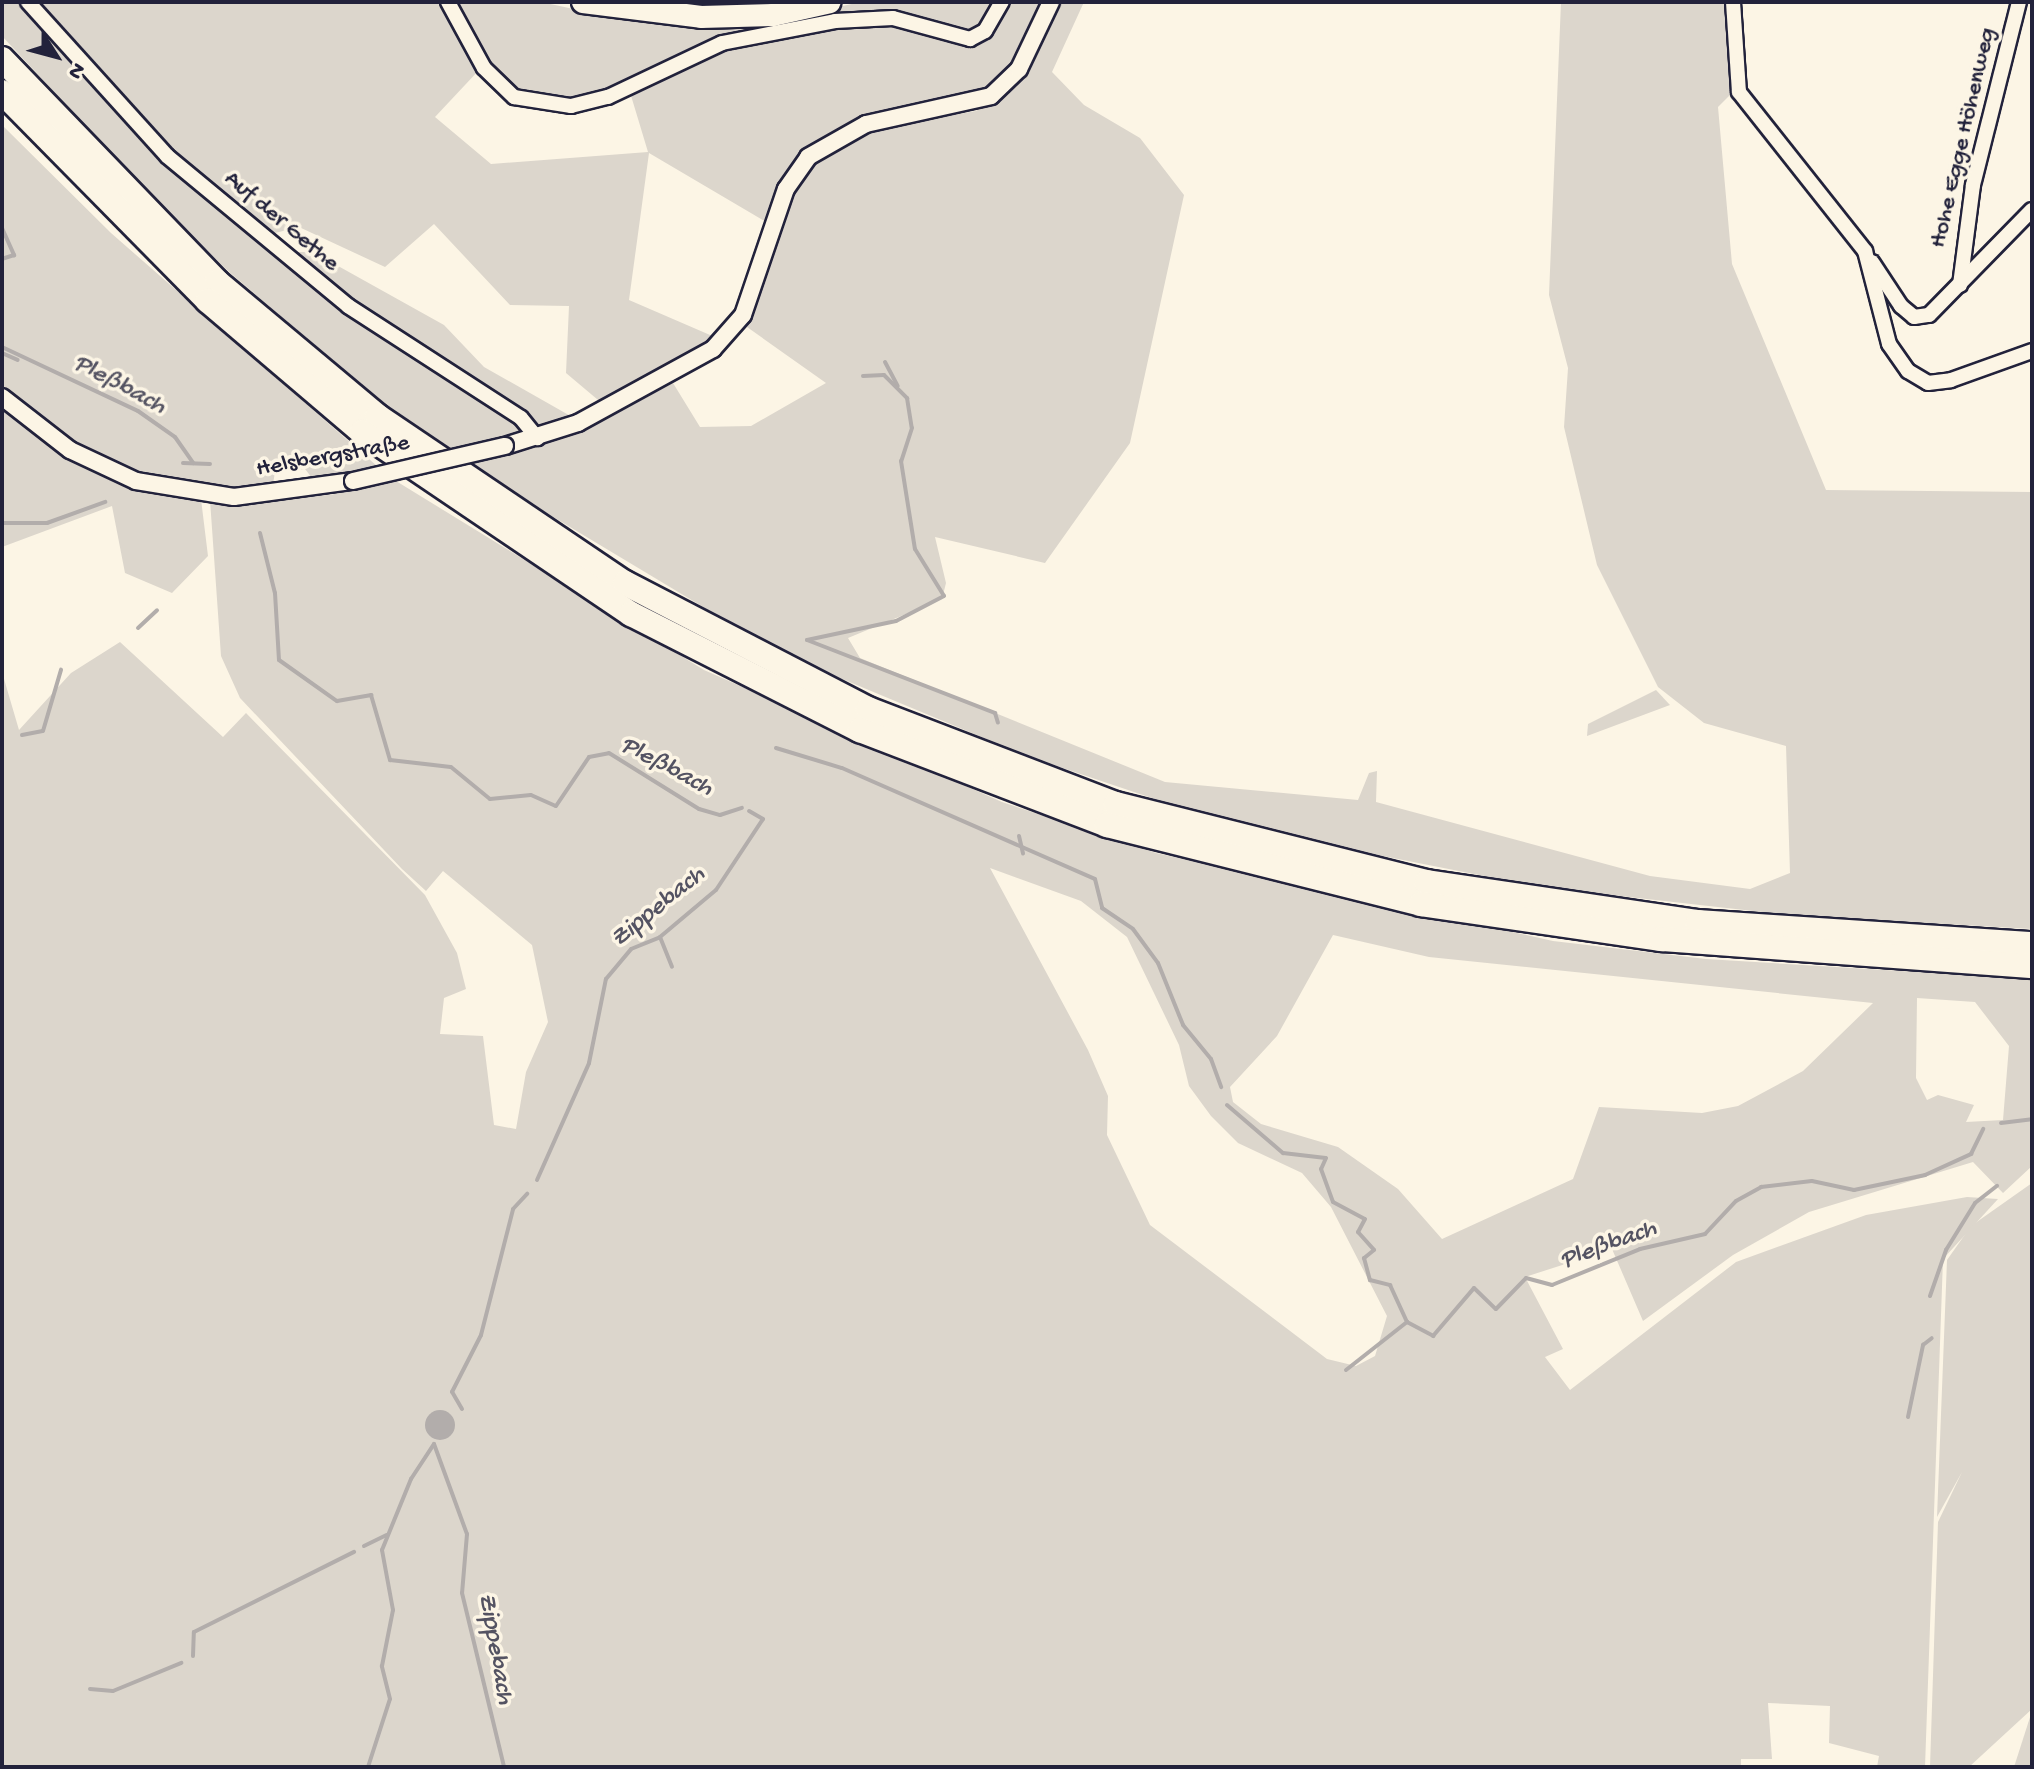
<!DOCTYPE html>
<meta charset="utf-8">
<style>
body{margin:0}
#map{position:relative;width:2034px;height:1769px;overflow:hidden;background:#fcf5e5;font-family:"Gochi Hand",sans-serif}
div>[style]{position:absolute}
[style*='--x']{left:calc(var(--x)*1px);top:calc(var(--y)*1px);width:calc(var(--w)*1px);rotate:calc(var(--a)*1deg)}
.green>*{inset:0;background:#dcd6cc}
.water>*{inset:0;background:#b2adab}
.round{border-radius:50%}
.stream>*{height:4px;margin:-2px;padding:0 2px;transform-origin:2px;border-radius:2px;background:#b2adab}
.roads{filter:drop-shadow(2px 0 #22223b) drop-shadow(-2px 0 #22223b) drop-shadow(0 2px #22223b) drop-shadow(0 -2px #22223b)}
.minor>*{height:14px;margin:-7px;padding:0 7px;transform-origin:7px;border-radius:7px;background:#fcf5e5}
.tertiary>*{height:16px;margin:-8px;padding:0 8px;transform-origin:8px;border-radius:8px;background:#fcf5e5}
.primary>*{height:22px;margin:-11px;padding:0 11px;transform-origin:11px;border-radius:11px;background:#fcf5e5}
.motorway>*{height:24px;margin:-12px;padding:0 12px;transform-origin:12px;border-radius:12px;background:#fcf5e5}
.bridges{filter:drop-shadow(2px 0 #22223b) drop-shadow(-2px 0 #22223b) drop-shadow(0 2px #22223b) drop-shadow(0 -2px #22223b)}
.tertiary-bridge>*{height:16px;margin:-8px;padding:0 8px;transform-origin:8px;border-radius:8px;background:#fcf5e5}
span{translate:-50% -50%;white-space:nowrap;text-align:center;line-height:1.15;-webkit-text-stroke:7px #fcf5e5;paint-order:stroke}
.street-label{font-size:24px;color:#22223b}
.water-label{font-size:26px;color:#545362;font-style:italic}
.frame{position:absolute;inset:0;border:4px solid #22223b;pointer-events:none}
.north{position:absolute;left:16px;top:16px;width:80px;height:80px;-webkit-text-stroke:6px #fcf5e5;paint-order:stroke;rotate:126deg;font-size:22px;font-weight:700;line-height:32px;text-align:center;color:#22223b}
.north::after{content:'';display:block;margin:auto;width:28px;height:36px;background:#22223b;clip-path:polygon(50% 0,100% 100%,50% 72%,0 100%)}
</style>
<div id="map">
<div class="green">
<i style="clip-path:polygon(2px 2px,23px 2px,149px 142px,279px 252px,313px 252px,444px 325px,484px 367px,574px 418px,448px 450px,383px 403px,228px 271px,133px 177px,2px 36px)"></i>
<i style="clip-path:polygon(34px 2px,447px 2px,480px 69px,435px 117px,491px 164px,648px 152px,629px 89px,681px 60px,810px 29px,892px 22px,971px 42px,1007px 2px,1046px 2px,1013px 68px,991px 86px,862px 115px,802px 152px,768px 223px,649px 153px,629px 300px,717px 338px,604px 405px,566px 373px,569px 306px,510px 305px,434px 224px,385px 267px,299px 227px,267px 235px,169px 153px)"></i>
<i style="clip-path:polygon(455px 2px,541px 2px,625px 20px,700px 23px,773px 21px,861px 2px,1000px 2px,970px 35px,893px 15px,720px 40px,572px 103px,514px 94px,487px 66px)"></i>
<i style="clip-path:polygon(1059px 2px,1084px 2px,1052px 72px,1084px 105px,1140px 138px,1184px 195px,1130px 443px,1045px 563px,935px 537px,946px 583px,942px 599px,848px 638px,860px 658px,1165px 782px,1358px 800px,1369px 773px,1377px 771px,1376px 802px,1650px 876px,1750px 889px,1790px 873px,1786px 746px,1704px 723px,1658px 687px,1597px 565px,1564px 427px,1568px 368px,1549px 295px,1561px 2px,1730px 2px,1734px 91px,1718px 107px,1732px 264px,1826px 490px,2032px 492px,2032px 929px,1788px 915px,1540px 887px,1241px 828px,1027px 756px,780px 653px,465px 464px,612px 416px,673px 383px,700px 427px,751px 426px,826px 383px,747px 327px,792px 193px,813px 161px,869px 130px,976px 111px,1000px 98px,1023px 77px)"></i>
<i style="clip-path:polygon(2px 125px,111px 233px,377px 466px,316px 483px,305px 469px,275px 472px,272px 490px,163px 482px,71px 442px,2px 390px)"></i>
<i style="clip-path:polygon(2px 402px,68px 455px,201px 499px,208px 556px,172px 593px,125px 573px,112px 506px,2px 547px)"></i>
<i style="clip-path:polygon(evenodd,396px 481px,704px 670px,1002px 802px,1156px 853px,1553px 941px,1706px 959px,2032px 979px,2032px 1166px,2003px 1193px,1973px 1162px,1809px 1212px,1733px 1255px,1643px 1321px,1612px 1249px,1525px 1277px,1563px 1349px,1545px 1357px,1570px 1390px,1736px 1262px,1866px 1215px,1967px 1197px,1998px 1199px,1943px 1259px,1925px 1767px,1877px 1767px,1879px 1756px,1829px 1743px,1830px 1706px,1768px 1703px,1772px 1759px,1741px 1759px,1741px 1767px,2px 1767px,2px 672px,19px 730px,71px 673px,120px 642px,223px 737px,246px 713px,425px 895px,457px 953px,466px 989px,444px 998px,440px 1034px,483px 1036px,494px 1125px,516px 1129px,526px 1072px,548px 1022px,532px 945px,443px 871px,426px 891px,402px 869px,240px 698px,221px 656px,210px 500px,330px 495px,396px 481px,990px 868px,1081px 901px,1127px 937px,1179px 1045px,1189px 1086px,1211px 1116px,1238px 1143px,1302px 1173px,1331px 1207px,1387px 1316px,1375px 1356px,1356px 1366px,1327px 1359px,1150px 1225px,1107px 1135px,1108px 1096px,1088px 1050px,990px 868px,396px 481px,1333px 935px,1429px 957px,1873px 1003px,1803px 1071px,1738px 1106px,1702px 1113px,1599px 1107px,1573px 1179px,1442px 1239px,1398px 1189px,1338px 1147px,1261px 1124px,1233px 1102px,1230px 1087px,1277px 1036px,1333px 935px,396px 481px,1917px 998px,1975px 1002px,2009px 1046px,2003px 1120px,1966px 1122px,1974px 1105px,1938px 1095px,1927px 1100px,1916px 1078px,1917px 998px)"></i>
<i style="clip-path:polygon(1656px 690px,1670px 705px,1587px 736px,1588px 724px)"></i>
<i style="clip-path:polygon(2032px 1183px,2032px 1709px,1969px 1767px,1930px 1767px,1938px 1522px,1962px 1472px,1937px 1517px,1947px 1260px,1971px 1226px)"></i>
<i style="clip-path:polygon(2032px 1711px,2032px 1767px,2014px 1767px)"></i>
</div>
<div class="water">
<i class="round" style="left:425px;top:1410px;width:30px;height:30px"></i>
</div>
<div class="stream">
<i style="--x:2;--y:228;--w:30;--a:66"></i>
<i style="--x:14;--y:255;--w:13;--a:162"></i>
<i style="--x:2;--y:347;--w:150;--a:25.2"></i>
<i style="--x:138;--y:411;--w:45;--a:35.1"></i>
<i style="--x:175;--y:437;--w:32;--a:55"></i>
<i style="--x:2;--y:353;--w:17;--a:24"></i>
<i style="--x:885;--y:362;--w:27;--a:62"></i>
<i style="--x:863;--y:376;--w:21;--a:-3"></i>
<i style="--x:884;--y:375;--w:33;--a:45"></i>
<i style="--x:907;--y:398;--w:30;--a:81"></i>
<i style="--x:912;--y:428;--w:35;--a:108"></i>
<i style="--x:901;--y:461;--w:89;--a:81"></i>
<i style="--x:915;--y:549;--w:55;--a:58.3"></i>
<i style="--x:944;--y:596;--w:54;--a:152.5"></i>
<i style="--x:896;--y:621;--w:91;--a:167.9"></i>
<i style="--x:807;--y:640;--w:202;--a:21.2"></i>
<i style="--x:995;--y:713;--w:10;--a:73"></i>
<i style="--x:183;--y:463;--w:27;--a:2"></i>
<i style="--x:2;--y:523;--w:45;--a:0"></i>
<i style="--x:47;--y:523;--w:62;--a:-19.9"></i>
<i style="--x:260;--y:533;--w:62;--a:76"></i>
<i style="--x:275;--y:593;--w:67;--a:86.6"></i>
<i style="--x:279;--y:660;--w:71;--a:35.3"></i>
<i style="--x:337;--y:701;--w:35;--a:-10"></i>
<i style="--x:371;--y:695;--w:68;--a:73.7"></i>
<i style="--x:390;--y:760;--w:61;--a:6.5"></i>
<i style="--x:451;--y:767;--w:50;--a:39.4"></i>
<i style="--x:490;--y:799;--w:41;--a:-5.6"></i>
<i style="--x:531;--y:795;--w:27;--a:24"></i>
<i style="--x:556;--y:806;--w:59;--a:-56"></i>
<i style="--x:589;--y:757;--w:20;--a:-11"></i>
<i style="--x:609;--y:753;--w:106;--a:31.9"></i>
<i style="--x:699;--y:809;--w:22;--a:16"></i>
<i style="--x:720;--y:815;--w:23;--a:-18"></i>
<i style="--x:138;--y:628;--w:26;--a:-43"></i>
<i style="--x:22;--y:735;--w:21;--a:-11"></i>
<i style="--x:43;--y:731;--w:64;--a:-73.6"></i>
<i style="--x:776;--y:748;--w:69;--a:16.9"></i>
<i style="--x:842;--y:768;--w:276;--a:23.7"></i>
<i style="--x:1095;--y:879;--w:30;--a:76"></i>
<i style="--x:1102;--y:908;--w:37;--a:34"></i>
<i style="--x:1133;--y:929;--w:42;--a:53.7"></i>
<i style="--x:1158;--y:963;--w:67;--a:68"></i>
<i style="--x:1183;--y:1025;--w:44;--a:50.5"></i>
<i style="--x:1211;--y:1059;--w:30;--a:70"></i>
<i style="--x:1019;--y:836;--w:18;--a:77"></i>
<i style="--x:660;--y:937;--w:32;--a:68"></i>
<i style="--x:1227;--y:1105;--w:74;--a:40.6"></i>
<i style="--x:1283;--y:1153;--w:43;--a:6.6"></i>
<i style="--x:1326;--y:1158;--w:12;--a:114"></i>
<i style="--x:1321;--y:1169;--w:35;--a:70"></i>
<i style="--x:1333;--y:1202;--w:36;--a:28"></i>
<i style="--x:1365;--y:1219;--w:15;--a:118"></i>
<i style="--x:1358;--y:1232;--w:24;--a:48"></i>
<i style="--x:1374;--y:1250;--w:13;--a:141"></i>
<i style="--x:1364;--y:1258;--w:23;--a:75"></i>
<i style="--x:1370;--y:1280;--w:21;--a:14"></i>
<i style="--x:1390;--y:1285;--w:41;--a:65.3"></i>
<i style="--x:1407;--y:1322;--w:30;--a:28"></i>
<i style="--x:1433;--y:1336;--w:63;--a:-49.5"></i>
<i style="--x:1474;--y:1288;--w:30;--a:44"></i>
<i style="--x:1496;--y:1309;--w:43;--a:-45.9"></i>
<i style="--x:1526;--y:1278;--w:27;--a:15"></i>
<i style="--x:1552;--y:1285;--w:95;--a:-22.2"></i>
<i style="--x:1640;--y:1249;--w:67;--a:-13"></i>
<i style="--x:1705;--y:1234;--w:45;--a:-46.8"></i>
<i style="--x:1736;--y:1201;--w:29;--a:-29"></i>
<i style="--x:1761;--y:1187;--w:51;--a:-6.7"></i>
<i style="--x:1812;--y:1181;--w:43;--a:12.1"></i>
<i style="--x:1854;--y:1190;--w:73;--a:-11.9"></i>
<i style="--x:1925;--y:1175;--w:51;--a:-24.5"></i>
<i style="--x:1971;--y:1154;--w:28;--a:-64"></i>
<i style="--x:2001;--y:1123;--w:31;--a:-7"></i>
<i style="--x:537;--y:1180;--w:128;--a:-66"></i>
<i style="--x:589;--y:1063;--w:86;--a:-78.6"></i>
<i style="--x:606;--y:979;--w:39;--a:-50"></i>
<i style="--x:631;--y:949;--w:31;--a:-22"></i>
<i style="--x:660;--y:937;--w:73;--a:-40"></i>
<i style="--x:716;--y:890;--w:85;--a:-56.5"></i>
<i style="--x:763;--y:819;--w:16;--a:-150"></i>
<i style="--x:1930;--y:1296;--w:49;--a:-70.8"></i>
<i style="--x:1946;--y:1250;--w:55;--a:-58.3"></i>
<i style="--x:1975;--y:1203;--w:28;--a:-38"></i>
<i style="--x:1346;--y:1370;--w:78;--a:-38.2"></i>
<i style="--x:462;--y:1409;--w:20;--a:-120"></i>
<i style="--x:452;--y:1392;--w:64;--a:-63"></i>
<i style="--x:481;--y:1335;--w:130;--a:-75.7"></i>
<i style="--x:513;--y:1209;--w:21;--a:-47"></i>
<i style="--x:1908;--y:1417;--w:74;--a:-78.2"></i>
<i style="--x:1923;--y:1345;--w:11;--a:-38"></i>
<i style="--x:434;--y:1444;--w:96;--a:69.9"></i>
<i style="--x:467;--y:1534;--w:59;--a:94.8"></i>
<i style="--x:462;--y:1593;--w:179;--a:76.4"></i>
<i style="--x:364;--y:1546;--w:25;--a:-26"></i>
<i style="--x:193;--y:1656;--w:24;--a:-88"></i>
<i style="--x:194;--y:1632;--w:179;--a:-26.6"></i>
<i style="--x:90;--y:1689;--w:23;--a:5"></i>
<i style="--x:113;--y:1691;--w:74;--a:-22.4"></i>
<i style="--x:368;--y:1767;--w:71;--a:-72.1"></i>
<i style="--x:390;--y:1699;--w:34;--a:-104"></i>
<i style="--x:382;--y:1666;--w:57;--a:-78.9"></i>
<i style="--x:393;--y:1610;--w:61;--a:-100.4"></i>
<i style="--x:382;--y:1550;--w:77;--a:-67.8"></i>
<i style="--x:411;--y:1479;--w:42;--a:-56.7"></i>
</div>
<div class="roads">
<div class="minor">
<i style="--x:28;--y:2;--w:207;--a:47.9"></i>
<i style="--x:167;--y:156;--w:235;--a:39.6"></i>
<i style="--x:348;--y:306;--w:206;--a:32.9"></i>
<i style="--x:521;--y:418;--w:26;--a:51"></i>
<i style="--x:448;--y:2;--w:75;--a:61.4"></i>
<i style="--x:484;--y:68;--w:42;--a:44"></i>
<i style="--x:514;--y:97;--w:58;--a:9"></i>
<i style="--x:571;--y:106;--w:38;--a:-14"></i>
<i style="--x:608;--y:97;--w:126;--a:-25.3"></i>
<i style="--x:722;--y:43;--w:115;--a:-11"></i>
<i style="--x:835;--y:21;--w:58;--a:-3"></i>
<i style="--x:893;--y:18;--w:80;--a:15.3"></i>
<i style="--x:970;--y:39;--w:17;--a:-28"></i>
<i style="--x:985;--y:31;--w:34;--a:-60"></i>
<i style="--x:1733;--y:2;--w:90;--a:86.2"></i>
<i style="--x:1739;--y:92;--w:203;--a:51.6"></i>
<i style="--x:1865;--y:251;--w:96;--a:75.5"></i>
<i style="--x:1889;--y:344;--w:33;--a:55"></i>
<i style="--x:1908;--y:371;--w:23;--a:31"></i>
<i style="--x:1928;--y:383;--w:23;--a:-7"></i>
<i style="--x:1951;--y:380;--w:86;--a:-19.7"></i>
<i style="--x:1872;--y:262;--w:53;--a:56.6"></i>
<i style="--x:1901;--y:306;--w:17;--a:40"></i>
<i style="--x:1914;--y:317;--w:15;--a:-8"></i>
<i style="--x:1929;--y:315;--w:147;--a:-45.6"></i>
<i style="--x:1960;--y:285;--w:101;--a:-82.6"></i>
<i style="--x:1973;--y:185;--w:189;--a:-75.9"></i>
</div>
<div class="tertiary">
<i style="--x:2;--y:397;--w:86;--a:37.9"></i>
<i style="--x:70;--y:450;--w:73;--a:25.2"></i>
<i style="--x:136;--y:481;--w:99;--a:9.3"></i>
<i style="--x:234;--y:497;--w:120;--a:-7.7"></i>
<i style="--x:505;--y:446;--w:77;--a:-17.5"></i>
<i style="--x:578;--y:423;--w:154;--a:-28.7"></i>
<i style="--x:713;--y:349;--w:45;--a:-48.6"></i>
<i style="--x:743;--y:315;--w:133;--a:-71.2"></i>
<i style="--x:786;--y:189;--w:39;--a:-55"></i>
<i style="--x:808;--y:157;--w:67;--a:-29.6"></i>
<i style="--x:866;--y:124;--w:128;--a:-12.6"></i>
<i style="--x:991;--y:96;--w:39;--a:-44"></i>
<i style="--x:1019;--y:69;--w:74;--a:-64.5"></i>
</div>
<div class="primary">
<i style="--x:583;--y:2;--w:119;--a:7.2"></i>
<i style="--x:701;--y:17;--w:72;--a:-1.6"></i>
<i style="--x:773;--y:15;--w:58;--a:-12.8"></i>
</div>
<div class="motorway">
<i style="--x:2;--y:59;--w:310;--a:46"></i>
<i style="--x:217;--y:282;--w:209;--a:39.9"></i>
<i style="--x:377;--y:416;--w:299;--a:34"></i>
<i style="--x:625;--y:583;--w:274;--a:27.4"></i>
<i style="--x:868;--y:709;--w:266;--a:21"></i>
<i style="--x:1116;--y:804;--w:321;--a:14.1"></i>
<i style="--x:1427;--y:882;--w:274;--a:8.4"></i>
<i style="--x:1698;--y:922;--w:335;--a:3.8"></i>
<i style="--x:2;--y:92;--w:293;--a:45.4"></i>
<i style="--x:208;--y:301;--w:202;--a:40.4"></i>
<i style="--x:362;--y:432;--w:325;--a:34.1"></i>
<i style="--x:631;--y:614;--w:257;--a:26.9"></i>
<i style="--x:860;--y:730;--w:265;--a:21"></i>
<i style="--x:1107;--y:825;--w:324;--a:14.1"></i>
<i style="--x:1421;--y:904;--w:243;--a:8.3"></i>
<i style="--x:1661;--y:939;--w:372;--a:4.2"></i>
</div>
</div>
<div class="bridges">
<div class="tertiary-bridge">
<i style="--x:353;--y:481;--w:156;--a:-13"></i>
</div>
</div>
<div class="street-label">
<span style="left:1964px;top:138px;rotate:-77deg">Hohe Egge Höhenweg</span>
<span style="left:281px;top:222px;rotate:40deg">Auf der Gethe</span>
<span style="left:333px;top:457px;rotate:-10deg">Helsbergstraße</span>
</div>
<div class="water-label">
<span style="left:119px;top:386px;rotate:28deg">Pleßbach</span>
<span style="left:666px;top:768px;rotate:28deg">Pleßbach</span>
<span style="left:659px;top:908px;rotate:-39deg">Zippebach</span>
<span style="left:1609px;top:1246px;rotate:-20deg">Pleßbach</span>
<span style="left:494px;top:1649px;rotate:80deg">Zippebach</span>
</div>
<div class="frame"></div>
<div class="north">N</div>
</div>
